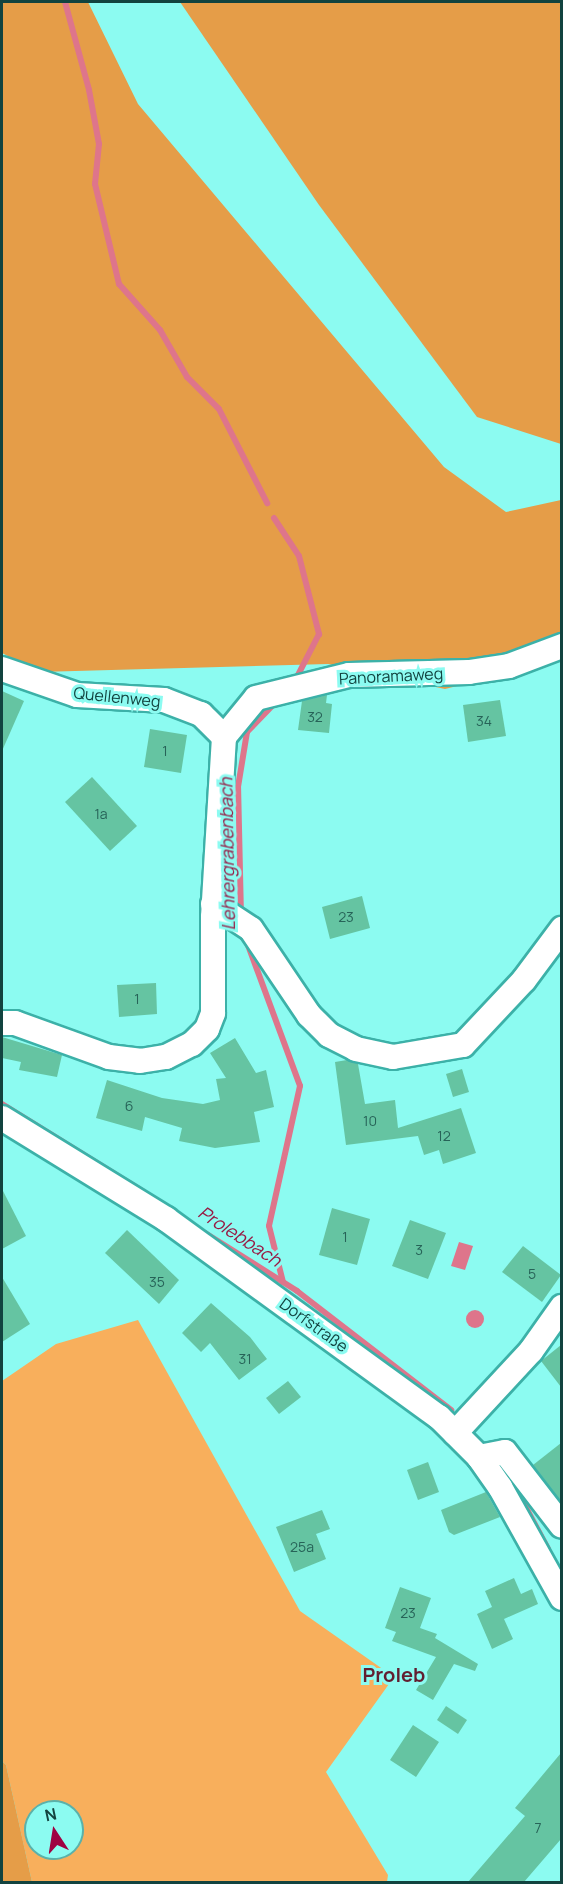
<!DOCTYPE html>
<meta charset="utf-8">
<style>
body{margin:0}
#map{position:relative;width:563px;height:1884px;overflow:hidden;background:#8cfbf1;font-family:Manrope,sans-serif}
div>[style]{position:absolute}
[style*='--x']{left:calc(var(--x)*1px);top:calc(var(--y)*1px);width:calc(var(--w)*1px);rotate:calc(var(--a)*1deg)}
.green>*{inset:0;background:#f8af5c}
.forest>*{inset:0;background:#e59d48}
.water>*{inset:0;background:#de758b}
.round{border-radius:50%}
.stream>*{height:6px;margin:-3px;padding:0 3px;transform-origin:3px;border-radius:3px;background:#de758b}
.building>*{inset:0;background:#65c4a2}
.roads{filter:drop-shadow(2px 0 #3cb1a8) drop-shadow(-2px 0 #3cb1a8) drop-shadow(0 2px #3cb1a8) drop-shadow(0 -2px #3cb1a8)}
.minor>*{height:24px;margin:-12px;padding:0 12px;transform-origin:12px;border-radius:12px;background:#fff}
span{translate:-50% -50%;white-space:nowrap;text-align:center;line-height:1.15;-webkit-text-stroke:6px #8cfbf1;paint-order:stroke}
.number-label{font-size:14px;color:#276358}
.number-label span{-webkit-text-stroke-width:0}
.street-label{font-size:16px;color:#12433f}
.water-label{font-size:18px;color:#981a44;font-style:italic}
.quarter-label{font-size:20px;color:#621e30;font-weight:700}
.frame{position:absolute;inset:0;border:3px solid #12433f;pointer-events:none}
.north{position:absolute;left:24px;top:1800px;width:60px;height:60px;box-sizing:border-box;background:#8cfbf1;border:2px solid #5bb1aa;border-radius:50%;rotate:348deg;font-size:16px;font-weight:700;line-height:24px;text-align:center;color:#12433f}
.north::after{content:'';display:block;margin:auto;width:21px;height:27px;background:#9f0142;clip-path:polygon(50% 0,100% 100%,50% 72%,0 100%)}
</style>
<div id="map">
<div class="green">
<i style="clip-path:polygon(evenodd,138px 1320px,300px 1611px,394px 1677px,326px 1772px,388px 1875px,387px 1882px,32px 1882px,6px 1765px,2px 1761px,2px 1381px,56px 1344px,138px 1320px,36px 1812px,72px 1812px,72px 1848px,36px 1848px,36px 1812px)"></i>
</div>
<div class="forest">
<i style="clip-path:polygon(2px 2px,88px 2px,138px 104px,444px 467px,506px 512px,561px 500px,561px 660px,445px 689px,328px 664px,39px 672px,2px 653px)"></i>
<i style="clip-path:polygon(180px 2px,561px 2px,561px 444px,477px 417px,319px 205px)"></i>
<i style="clip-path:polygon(2px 1761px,6px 1765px,32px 1882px,2px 1882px)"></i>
</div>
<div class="water">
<i style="clip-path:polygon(459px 1242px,473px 1246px,465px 1270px,451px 1266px)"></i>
<i class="round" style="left:466px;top:1310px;width:18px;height:18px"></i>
</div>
<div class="stream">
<i style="--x:65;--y:2;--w:91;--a:74.7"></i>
<i style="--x:89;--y:90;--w:55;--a:79.5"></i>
<i style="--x:99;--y:144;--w:40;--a:95.7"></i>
<i style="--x:95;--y:184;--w:103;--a:76.5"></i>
<i style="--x:119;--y:284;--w:62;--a:48.3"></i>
<i style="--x:160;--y:330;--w:54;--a:60.1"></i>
<i style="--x:187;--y:377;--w:45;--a:45"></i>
<i style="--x:219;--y:409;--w:106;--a:62.9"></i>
<i style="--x:274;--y:518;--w:45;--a:56.7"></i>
<i style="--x:299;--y:556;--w:81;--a:75.6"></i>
<i style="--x:319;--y:634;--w:53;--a:117.1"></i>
<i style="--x:241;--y:916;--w:129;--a:-91.3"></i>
<i style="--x:238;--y:787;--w:56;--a:-80.7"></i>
<i style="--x:247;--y:732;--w:42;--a:-46"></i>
<i style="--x:242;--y:929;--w:167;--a:69.7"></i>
<i style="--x:300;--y:1086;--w:143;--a:102.5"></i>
<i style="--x:269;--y:1226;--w:58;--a:76"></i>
<i style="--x:2;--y:1104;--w:167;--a:31.8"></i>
<i style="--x:205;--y:1233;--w:109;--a:32.2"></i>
<i style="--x:297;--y:1291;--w:195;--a:37.7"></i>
<i style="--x:508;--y:1474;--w:85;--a:61.9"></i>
</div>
<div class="building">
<i style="clip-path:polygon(2px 691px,24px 701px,2px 751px)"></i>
<i style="clip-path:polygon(327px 695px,326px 703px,332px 704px,329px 733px,298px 730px,302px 701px)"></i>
<i style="clip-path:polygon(500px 700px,506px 736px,468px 742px,463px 705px)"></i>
<i style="clip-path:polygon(150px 729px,187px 735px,181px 773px,144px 767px)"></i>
<i style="clip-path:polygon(92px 777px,137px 826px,110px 851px,65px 802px)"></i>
<i style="clip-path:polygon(362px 896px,370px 928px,330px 939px,322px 907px)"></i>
<i style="clip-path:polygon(156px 983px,157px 1014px,119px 1017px,117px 985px)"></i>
<i style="clip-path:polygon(2px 1037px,62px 1055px,57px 1077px,19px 1070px,21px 1062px,2px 1058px)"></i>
<i style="clip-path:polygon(235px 1038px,256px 1073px,266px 1070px,274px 1107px,254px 1112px,260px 1142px,215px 1148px,179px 1141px,182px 1128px,145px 1117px,142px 1131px,96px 1118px,107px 1080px,162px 1098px,203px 1104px,220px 1100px,216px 1079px,226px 1078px,210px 1053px)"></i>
<i style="clip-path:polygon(347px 1060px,358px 1064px,365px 1104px,395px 1100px,398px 1128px,461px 1108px,476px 1153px,443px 1164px,439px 1150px,424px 1155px,418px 1136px,346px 1145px,335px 1062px)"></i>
<i style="clip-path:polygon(462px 1069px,469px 1092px,453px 1097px,446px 1074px)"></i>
<i style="clip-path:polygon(2px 1189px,26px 1236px,2px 1249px)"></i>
<i style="clip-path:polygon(332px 1208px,370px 1219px,357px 1265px,319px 1255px)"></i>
<i style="clip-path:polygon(410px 1220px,446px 1233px,428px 1279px,392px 1266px)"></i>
<i style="clip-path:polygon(127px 1230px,179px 1280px,159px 1304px,105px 1253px)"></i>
<i style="clip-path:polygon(523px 1246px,561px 1275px,542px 1302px,502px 1272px)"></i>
<i style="clip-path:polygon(2px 1277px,30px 1324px,2px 1342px)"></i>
<i style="clip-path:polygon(211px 1303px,250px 1337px,267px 1359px,239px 1380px,210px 1343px,201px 1352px,182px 1333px)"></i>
<i style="clip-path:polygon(561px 1345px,561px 1387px,541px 1361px)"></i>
<i style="clip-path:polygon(288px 1381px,301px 1397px,279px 1414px,266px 1398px)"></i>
<i style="clip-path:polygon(561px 1443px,561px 1502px,533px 1465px)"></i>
<i style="clip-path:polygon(428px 1462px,439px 1492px,418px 1500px,407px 1470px)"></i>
<i style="clip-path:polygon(486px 1492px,500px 1517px,454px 1535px,449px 1532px,441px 1510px)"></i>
<i style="clip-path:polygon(322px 1510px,330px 1529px,316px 1534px,326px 1559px,294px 1572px,276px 1527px)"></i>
<i style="clip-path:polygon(514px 1578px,521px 1594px,532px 1589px,538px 1604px,504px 1619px,513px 1639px,492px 1649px,477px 1614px,492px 1607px,485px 1591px)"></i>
<i style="clip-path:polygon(400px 1587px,431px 1598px,420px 1628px,437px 1634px,435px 1638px,478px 1664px,475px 1671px,454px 1664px,433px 1700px,416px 1690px,436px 1657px,392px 1641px,396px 1632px,385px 1628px)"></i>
<i style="clip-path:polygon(446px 1706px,467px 1720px,458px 1734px,437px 1720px)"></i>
<i style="clip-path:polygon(413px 1725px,439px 1742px,416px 1777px,390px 1760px)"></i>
<i style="clip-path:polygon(561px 1753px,561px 1839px,524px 1882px,468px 1882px,525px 1816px,515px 1808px)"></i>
</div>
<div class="roads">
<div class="minor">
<i style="--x:2;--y:669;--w:79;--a:19.1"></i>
<i style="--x:77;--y:695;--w:87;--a:3.3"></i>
<i style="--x:164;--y:700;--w:40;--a:21"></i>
<i style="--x:201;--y:714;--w:33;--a:45"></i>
<i style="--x:213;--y:904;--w:45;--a:33.3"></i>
<i style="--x:251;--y:929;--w:104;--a:56"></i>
<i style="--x:309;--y:1015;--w:28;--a:45"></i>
<i style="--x:329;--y:1035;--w:30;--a:27"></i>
<i style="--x:356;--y:1049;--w:38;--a:12"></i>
<i style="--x:393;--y:1057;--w:71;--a:-9.7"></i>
<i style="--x:463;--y:1045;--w:89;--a:-46.8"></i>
<i style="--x:524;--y:980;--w:64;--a:-53.3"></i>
<i style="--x:2;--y:1023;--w:13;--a:0"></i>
<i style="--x:15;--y:1023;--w:100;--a:19.9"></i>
<i style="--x:109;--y:1057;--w:31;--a:7"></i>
<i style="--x:140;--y:1061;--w:26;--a:-9"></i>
<i style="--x:166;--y:1057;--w:29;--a:-27"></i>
<i style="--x:192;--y:1044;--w:21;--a:-45"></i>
<i style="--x:207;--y:1029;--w:17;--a:-69"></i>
<i style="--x:213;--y:1013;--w:96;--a:-90"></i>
<i style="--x:213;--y:917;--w:180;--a:-86.5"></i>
<i style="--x:224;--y:737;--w:50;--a:-50.6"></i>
<i style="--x:256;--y:698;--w:96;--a:-13.9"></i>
<i style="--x:349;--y:675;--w:120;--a:-1.4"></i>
<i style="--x:469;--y:672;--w:40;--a:-8.5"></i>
<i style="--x:509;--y:666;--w:57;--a:-20.7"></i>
<i style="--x:2;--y:1118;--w:193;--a:31.6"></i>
<i style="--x:166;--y:1219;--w:337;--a:36"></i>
<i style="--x:439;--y:1417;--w:57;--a:45"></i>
<i style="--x:479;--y:1457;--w:37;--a:55"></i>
<i style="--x:500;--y:1487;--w:127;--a:60.8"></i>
<i style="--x:455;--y:1433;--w:112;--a:-47.2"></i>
<i style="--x:531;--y:1351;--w:54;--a:-54.8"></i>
<i style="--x:479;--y:1457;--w:26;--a:-11"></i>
<i style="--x:505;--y:1452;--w:93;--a:52.4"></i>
</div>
</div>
<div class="number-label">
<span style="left:315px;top:717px">32</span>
<span style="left:484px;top:721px">34</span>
<span style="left:165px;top:751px">1</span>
<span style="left:101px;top:814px">1a</span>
<span style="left:346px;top:917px">23</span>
<span style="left:137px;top:999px">1</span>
<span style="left:129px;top:1106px">6</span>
<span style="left:370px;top:1121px">10</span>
<span style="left:444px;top:1136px">12</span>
<span style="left:345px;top:1237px">1</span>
<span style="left:419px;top:1250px">3</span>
<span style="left:532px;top:1274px">5</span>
<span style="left:157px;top:1282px">35</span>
<span style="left:245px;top:1359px">31</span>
<span style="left:302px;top:1547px">25a</span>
<span style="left:408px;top:1613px">23</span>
<span style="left:538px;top:1828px">7</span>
</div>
<div class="street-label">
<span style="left:391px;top:676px;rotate:-3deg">Panoramaweg</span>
<span style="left:117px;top:697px;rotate:6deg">Quellenweg</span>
<span style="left:314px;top:1325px;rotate:36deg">Dorfstraße</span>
</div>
<div class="water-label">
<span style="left:227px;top:854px;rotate:-91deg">Lehrergrabenbach</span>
<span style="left:240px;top:1236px;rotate:33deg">Prolebbach</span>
</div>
<div class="quarter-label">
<span style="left:394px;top:1674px">Proleb</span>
</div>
<div class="frame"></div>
<div class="north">N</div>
</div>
